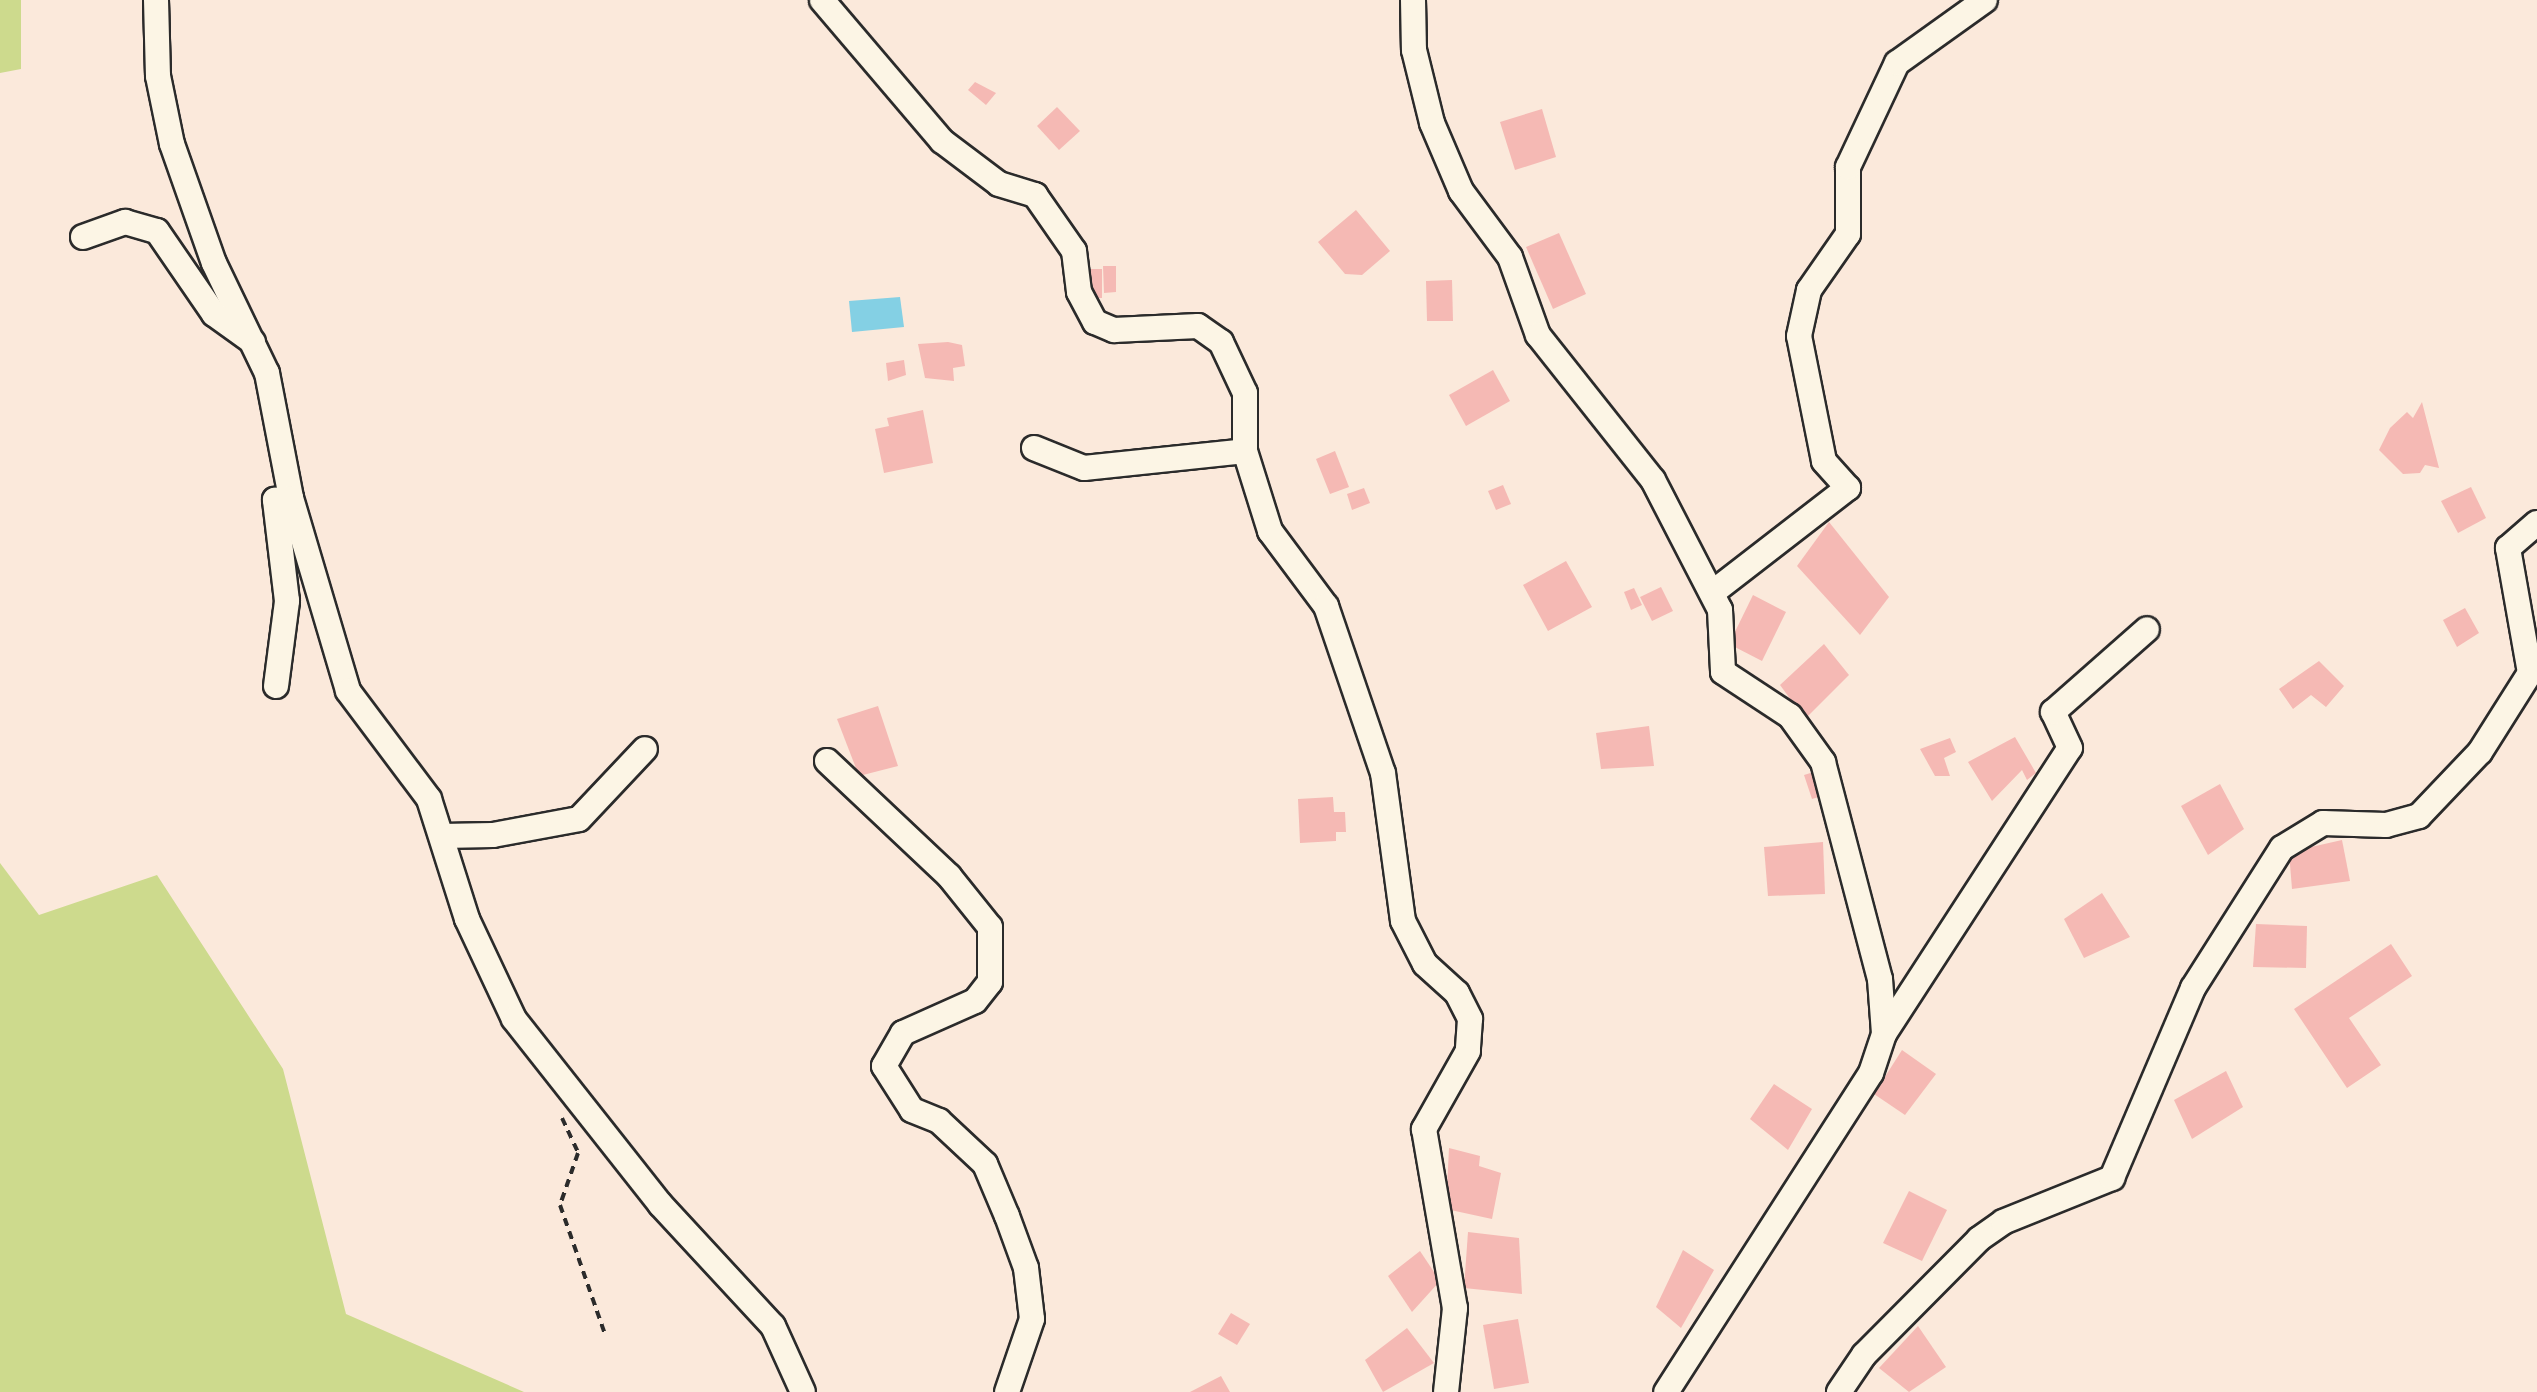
<!DOCTYPE html>
<style>
body{margin:0}
#map{position:relative;width:2537px;height:1392px;overflow:hidden;background:#fbe9db;font-family:"Balsamiq Sans",sans-serif}
div>[style]{position:absolute}
[style*='--x']{left:calc(var(--x)*1px);top:calc(var(--y)*1px);width:calc(var(--w)*1px);rotate:calc(var(--a)*1deg)}
.green>*{inset:0;background:#cdda8d}
.water>*{inset:0;background:#84d0e4}
.building>*{inset:0;background:#f5b9b4}
.path>*{height:4px;margin-top:-2px;transform-origin:0;background:repeating-linear-gradient(90deg,#2b2b2b 0 8px,transparent 0 14px)}
.roads{filter:drop-shadow(2px 0 #2b2b2b) drop-shadow(-2px 0 #2b2b2b) drop-shadow(0 2px #2b2b2b) drop-shadow(0 -2px #2b2b2b)}
.minor>*{height:24px;margin:-12px;padding:0 12px;transform-origin:12px;border-radius:12px;background:#fcf5e5}
span{translate:-50% -50%;white-space:nowrap;text-align:center;line-height:1.15;-webkit-text-stroke:7px #fcf5e5;paint-order:stroke}
</style>
<div id="map">
<div class="green">
<i style="clip-path:polygon(0 0,21px 0,21px 69px,0 73px)"></i>
<i style="clip-path:polygon(0 863px,39px 915px,157px 875px,283px 1069px,346px 1314px,524px 1392px,0 1392px)"></i>
</div>
<div class="water">
<i style="clip-path:polygon(900px 297px,904px 327px,852px 332px,849px 301px)"></i>
</div>
<div class="building">
<i style="clip-path:polygon(975px 82px,996px 93px,986px 105px,968px 90px)"></i>
<i style="clip-path:polygon(1057px 107px,1080px 131px,1059px 150px,1037px 126px)"></i>
<i style="clip-path:polygon(1542px 109px,1556px 157px,1515px 170px,1500px 122px)"></i>
<i style="clip-path:polygon(1356px 210px,1390px 251px,1362px 275px,1345px 274px,1318px 242px)"></i>
<i style="clip-path:polygon(1559px 233px,1586px 294px,1553px 309px,1526px 247px)"></i>
<i style="clip-path:polygon(1103px 266px,1116px 266px,1116px 292px,1104px 293px)"></i>
<i style="clip-path:polygon(1088px 269px,1102px 269px,1102px 298px,1088px 298px)"></i>
<i style="clip-path:polygon(1452px 280px,1453px 321px,1427px 321px,1426px 281px)"></i>
<i style="clip-path:polygon(948px 342px,962px 345px,965px 366px,953px 368px,954px 381px,925px 378px,918px 344px)"></i>
<i style="clip-path:polygon(904px 360px,906px 375px,888px 381px,886px 363px)"></i>
<i style="clip-path:polygon(1493px 370px,1510px 401px,1466px 426px,1449px 395px)"></i>
<i style="clip-path:polygon(2422px 402px,2439px 468px,2425px 465px,2420px 473px,2403px 474px,2379px 450px,2390px 428px,2407px 412px,2413px 418px)"></i>
<i style="clip-path:polygon(923px 410px,933px 463px,884px 473px,875px 429px,889px 426px,887px 418px)"></i>
<i style="clip-path:polygon(1335px 451px,1349px 487px,1330px 494px,1316px 459px)"></i>
<i style="clip-path:polygon(1503px 485px,1511px 504px,1496px 510px,1488px 491px)"></i>
<i style="clip-path:polygon(2471px 487px,2486px 518px,2458px 533px,2441px 501px)"></i>
<i style="clip-path:polygon(1364px 488px,1370px 503px,1352px 510px,1347px 494px)"></i>
<i style="clip-path:polygon(1829px 522px,1889px 597px,1860px 635px,1797px 566px)"></i>
<i style="clip-path:polygon(1566px 561px,1592px 607px,1548px 631px,1523px 585px)"></i>
<i style="clip-path:polygon(1661px 587px,1673px 611px,1652px 621px,1640px 597px)"></i>
<i style="clip-path:polygon(1634px 588px,1642px 605px,1631px 610px,1624px 592px)"></i>
<i style="clip-path:polygon(1753px 595px,1786px 612px,1762px 661px,1729px 644px)"></i>
<i style="clip-path:polygon(2465px 608px,2479px 633px,2457px 647px,2443px 620px)"></i>
<i style="clip-path:polygon(1824px 644px,1849px 675px,1805px 719px,1780px 685px)"></i>
<i style="clip-path:polygon(2319px 661px,2344px 686px,2326px 707px,2311px 695px,2293px 709px,2279px 689px)"></i>
<i style="clip-path:polygon(878px 706px,898px 766px,859px 776px,837px 719px)"></i>
<i style="clip-path:polygon(1649px 726px,1654px 766px,1601px 769px,1596px 733px)"></i>
<i style="clip-path:polygon(2015px 737px,2036px 773px,2027px 780px,2022px 770px,1992px 801px,1968px 762px)"></i>
<i style="clip-path:polygon(1950px 738px,1956px 752px,1944px 758px,1950px 776px,1935px 776px,1920px 749px)"></i>
<i style="clip-path:polygon(1817px 771px,1825px 795px,1812px 799px,1804px 775px)"></i>
<i style="clip-path:polygon(2220px 784px,2244px 829px,2208px 855px,2181px 806px)"></i>
<i style="clip-path:polygon(1333px 797px,1334px 812px,1345px 812px,1346px 832px,1336px 832px,1336px 841px,1300px 843px,1298px 799px)"></i>
<i style="clip-path:polygon(2342px 840px,2350px 881px,2292px 889px,2289px 852px)"></i>
<i style="clip-path:polygon(1823px 842px,1825px 894px,1768px 896px,1764px 847px)"></i>
<i style="clip-path:polygon(2102px 893px,2130px 937px,2084px 958px,2064px 919px)"></i>
<i style="clip-path:polygon(2256px 924px,2307px 926px,2306px 968px,2253px 967px)"></i>
<i style="clip-path:polygon(2391px 944px,2412px 976px,2349px 1018px,2381px 1065px,2347px 1088px,2294px 1009px)"></i>
<i style="clip-path:polygon(1902px 1050px,1936px 1074px,1905px 1115px,1874px 1094px)"></i>
<i style="clip-path:polygon(2226px 1071px,2243px 1107px,2192px 1139px,2174px 1100px)"></i>
<i style="clip-path:polygon(1774px 1084px,1812px 1109px,1788px 1150px,1750px 1119px)"></i>
<i style="clip-path:polygon(1449px 1148px,1480px 1156px,1479px 1166px,1501px 1173px,1492px 1219px,1446px 1209px)"></i>
<i style="clip-path:polygon(1909px 1191px,1947px 1210px,1922px 1261px,1883px 1243px)"></i>
<i style="clip-path:polygon(1468px 1232px,1519px 1238px,1522px 1294px,1464px 1288px)"></i>
<i style="clip-path:polygon(1683px 1250px,1714px 1270px,1681px 1328px,1656px 1307px)"></i>
<i style="clip-path:polygon(1420px 1251px,1440px 1281px,1412px 1312px,1388px 1276px)"></i>
<i style="clip-path:polygon(1231px 1313px,1250px 1324px,1237px 1345px,1218px 1334px)"></i>
<i style="clip-path:polygon(1518px 1319px,1529px 1383px,1494px 1389px,1483px 1325px)"></i>
<i style="clip-path:polygon(1918px 1326px,1946px 1367px,1909px 1392px,1879px 1368px)"></i>
<i style="clip-path:polygon(1407px 1328px,1434px 1363px,1383px 1392px,1365px 1360px)"></i>
<i style="clip-path:polygon(1221px 1376px,1230px 1392px,1190px 1392px)"></i>
</div>
<div class="path">
<i style="--x:562;--y:1118;--w:38;--a:65"></i>
<i style="--x:578;--y:1153;--w:55;--a:109.1"></i>
<i style="--x:560;--y:1205;--w:137;--a:70.8"></i>
</div>
<div class="roads">
<div class="minor">
<i style="--x:156;--y:0;--w:76;--a:88.5"></i>
<i style="--x:158;--y:76;--w:69;--a:78.4"></i>
<i style="--x:172;--y:144;--w:126;--a:70.6"></i>
<i style="--x:214;--y:263;--w:122;--a:64.3"></i>
<i style="--x:267;--y:373;--w:127;--a:79.1"></i>
<i style="--x:291;--y:498;--w:201;--a:73.5"></i>
<i style="--x:348;--y:691;--w:135;--a:53.1"></i>
<i style="--x:429;--y:799;--w:126;--a:72.4"></i>
<i style="--x:467;--y:919;--w:110;--a:64.8"></i>
<i style="--x:514;--y:1019;--w:236;--a:51.7"></i>
<i style="--x:660;--y:1204;--w:166;--a:47.2"></i>
<i style="--x:773;--y:1326;--w:72;--a:65.6"></i>
<i style="--x:822;--y:0;--w:185;--a:49.6"></i>
<i style="--x:942;--y:141;--w:71;--a:37"></i>
<i style="--x:999;--y:184;--w:38;--a:17"></i>
<i style="--x:1035;--y:195;--w:68;--a:55.1"></i>
<i style="--x:1074;--y:251;--w:41;--a:83"></i>
<i style="--x:1079;--y:292;--w:34;--a:62"></i>
<i style="--x:1095;--y:322;--w:21;--a:23"></i>
<i style="--x:1114;--y:330;--w:84;--a:-2.7"></i>
<i style="--x:1198;--y:326;--w:28;--a:35"></i>
<i style="--x:1221;--y:342;--w:56;--a:64.8"></i>
<i style="--x:1245;--y:393;--w:58;--a:90"></i>
<i style="--x:1413;--y:0;--w:50;--a:88.9"></i>
<i style="--x:1414;--y:50;--w:75;--a:76.1"></i>
<i style="--x:1432;--y:123;--w:74;--a:66.9"></i>
<i style="--x:1461;--y:191;--w:82;--a:53.4"></i>
<i style="--x:1510;--y:257;--w:83;--a:70.3"></i>
<i style="--x:1538;--y:335;--w:185;--a:51.6"></i>
<i style="--x:1653;--y:480;--w:146;--a:62.7"></i>
<i style="--x:1720;--y:610;--w:62;--a:87.2"></i>
<i style="--x:1723;--y:672;--w:80;--a:33.3"></i>
<i style="--x:1790;--y:716;--w:57;--a:54.3"></i>
<i style="--x:1823;--y:762;--w:224;--a:75.3"></i>
<i style="--x:1880;--y:979;--w:55;--a:85.8"></i>
<i style="--x:1884;--y:1034;--w:41;--a:108.4"></i>
<i style="--x:1871;--y:1073;--w:379;--a:122.7"></i>
<i style="--x:83;--y:237;--w:45;--a:-19.7"></i>
<i style="--x:125;--y:222;--w:33;--a:16"></i>
<i style="--x:157;--y:231;--w:101;--a:55.5"></i>
<i style="--x:214;--y:314;--w:48;--a:35.7"></i>
<i style="--x:1034;--y:448;--w:54;--a:21.8"></i>
<i style="--x:1084;--y:468;--w:162;--a:-6"></i>
<i style="--x:1245;--y:451;--w:84;--a:72.6"></i>
<i style="--x:1270;--y:531;--w:94;--a:53.3"></i>
<i style="--x:1326;--y:606;--w:176;--a:71.2"></i>
<i style="--x:1383;--y:773;--w:149;--a:82.3"></i>
<i style="--x:1403;--y:921;--w:48;--a:62.9"></i>
<i style="--x:1425;--y:964;--w:43;--a:42.2"></i>
<i style="--x:1457;--y:993;--w:29;--a:63"></i>
<i style="--x:1470;--y:1019;--w:32;--a:94"></i>
<i style="--x:1468;--y:1051;--w:90;--a:119.4"></i>
<i style="--x:1424;--y:1129;--w:182;--a:80.2"></i>
<i style="--x:1455;--y:1308;--w:84;--a:96.1"></i>
<i style="--x:1712;--y:593;--w:172;--a:-37.7"></i>
<i style="--x:1848;--y:488;--w:36;--a:-132"></i>
<i style="--x:1824;--y:461;--w:127;--a:-101.3"></i>
<i style="--x:1799;--y:336;--w:47;--a:-77.7"></i>
<i style="--x:1809;--y:290;--w:68;--a:-55.1"></i>
<i style="--x:1848;--y:234;--w:67;--a:-90"></i>
<i style="--x:1848;--y:167;--w:115;--a:-64.8"></i>
<i style="--x:1897;--y:63;--w:108;--a:-35.6"></i>
<i style="--x:276;--y:686;--w:86;--a:-82.6"></i>
<i style="--x:287;--y:601;--w:102;--a:-96.8"></i>
<i style="--x:275;--y:500;--w:16;--a:-7"></i>
<i style="--x:827;--y:761;--w:168;--a:43.3"></i>
<i style="--x:949;--y:876;--w:65;--a:51.2"></i>
<i style="--x:990;--y:927;--w:55;--a:90"></i>
<i style="--x:990;--y:982;--w:24;--a:128"></i>
<i style="--x:975;--y:1001;--w:79;--a:156"></i>
<i style="--x:903;--y:1033;--w:38;--a:120"></i>
<i style="--x:884;--y:1066;--w:52;--a:57.5"></i>
<i style="--x:912;--y:1110;--w:29;--a:22"></i>
<i style="--x:939;--y:1121;--w:63;--a:43.1"></i>
<i style="--x:985;--y:1164;--w:56;--a:67.1"></i>
<i style="--x:1007;--y:1216;--w:55;--a:69.9"></i>
<i style="--x:1026;--y:1268;--w:51;--a:83.3"></i>
<i style="--x:1032;--y:1319;--w:77;--a:108.9"></i>
<i style="--x:442;--y:836;--w:51;--a:-1.1"></i>
<i style="--x:493;--y:835;--w:87;--a:-10.5"></i>
<i style="--x:579;--y:819;--w:96;--a:-46.7"></i>
<i style="--x:1884;--y:1034;--w:341;--a:-57"></i>
<i style="--x:2070;--y:748;--w:40;--a:-115"></i>
<i style="--x:2053;--y:712;--w:125;--a:-41.4"></i>
<i style="--x:1839;--y:1392;--w:45;--a:-56"></i>
<i style="--x:1864;--y:1355;--w:163;--a:-45.2"></i>
<i style="--x:1979;--y:1239;--w:29;--a:-35"></i>
<i style="--x:2003;--y:1222;--w:118;--a:-22"></i>
<i style="--x:2112;--y:1178;--w:207;--a:-66.9"></i>
<i style="--x:2193;--y:988;--w:166;--a:-57.6"></i>
<i style="--x:2282;--y:848;--w:48;--a:-31.4"></i>
<i style="--x:2323;--y:823;--w:63;--a:1.8"></i>
<i style="--x:2386;--y:825;--w:34;--a:-15"></i>
<i style="--x:2419;--y:816;--w:88;--a:-46.4"></i>
<i style="--x:2480;--y:752;--w:93;--a:-57.7"></i>
<i style="--x:2530;--y:673;--w:127;--a:-100"></i>
<i style="--x:2508;--y:548;--w:38;--a:-41"></i>
</div>
</div>
</div>
